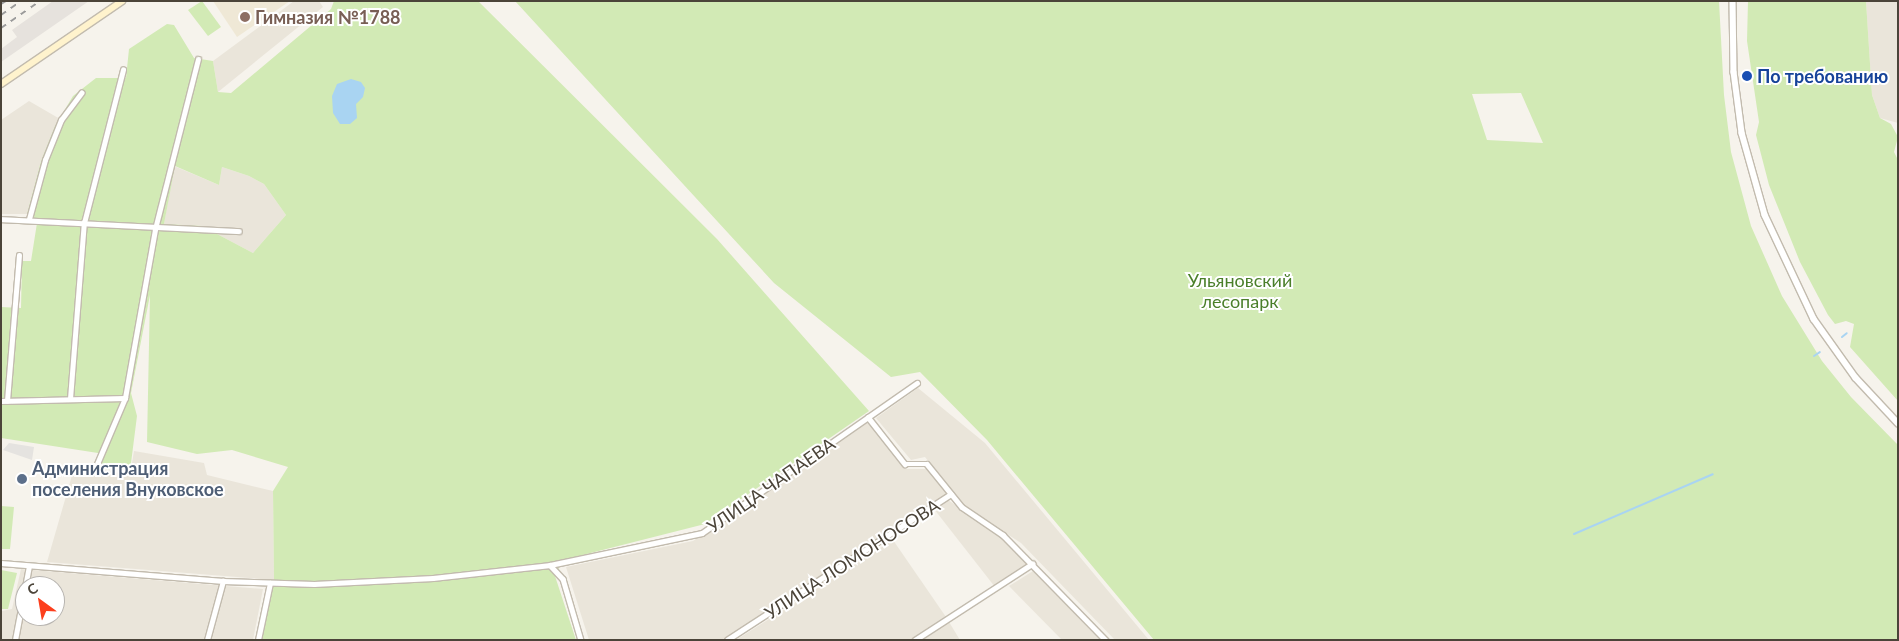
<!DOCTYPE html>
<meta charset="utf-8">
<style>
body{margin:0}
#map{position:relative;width:1899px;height:641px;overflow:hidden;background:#f6f3ec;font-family:Lato,sans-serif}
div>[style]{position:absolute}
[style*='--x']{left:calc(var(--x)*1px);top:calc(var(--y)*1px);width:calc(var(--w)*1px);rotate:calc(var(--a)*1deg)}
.residential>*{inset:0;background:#eae5da}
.industrial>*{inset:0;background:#e6e2dd}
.education>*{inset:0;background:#efe8d6}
.green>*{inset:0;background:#d2eab5}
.parking>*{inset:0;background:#e5e3e0}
.water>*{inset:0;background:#a9d4f2}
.stream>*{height:2px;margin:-1px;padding:0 1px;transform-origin:1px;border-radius:1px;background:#a9d4f2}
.roads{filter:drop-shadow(1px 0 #c2bbae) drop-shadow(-1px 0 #c2bbae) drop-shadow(0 1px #c2bbae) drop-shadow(0 -1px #c2bbae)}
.minor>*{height:4.5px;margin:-2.25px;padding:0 2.25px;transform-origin:2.25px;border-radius:2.25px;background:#fff}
.tertiary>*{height:5.5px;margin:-2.75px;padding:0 2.75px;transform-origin:2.75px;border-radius:2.75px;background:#fff}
.secondary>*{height:6px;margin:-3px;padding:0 3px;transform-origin:3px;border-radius:3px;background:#fff3cd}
.rail>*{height:2px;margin-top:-1px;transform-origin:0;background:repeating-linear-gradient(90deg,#9a9a9a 0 6px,transparent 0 12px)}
.dots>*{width:14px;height:14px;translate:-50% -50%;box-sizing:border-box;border:2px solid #fff;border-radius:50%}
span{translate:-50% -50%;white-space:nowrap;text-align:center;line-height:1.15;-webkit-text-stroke:4px #fff;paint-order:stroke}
.education-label{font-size:18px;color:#785e54;font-weight:700}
.left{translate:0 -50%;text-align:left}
.transit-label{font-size:18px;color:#164399;font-weight:700}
.park-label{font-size:18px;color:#4a7f2a}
.service-label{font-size:18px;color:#4e5e75;font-weight:700}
.street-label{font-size:18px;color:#4b4439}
.frame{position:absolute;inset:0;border:2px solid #4b4439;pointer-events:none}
.north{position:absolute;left:15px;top:576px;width:50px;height:50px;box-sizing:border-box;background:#fff;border:1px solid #b7b4b0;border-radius:50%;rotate:328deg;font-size:14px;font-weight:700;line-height:20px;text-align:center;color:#4b4439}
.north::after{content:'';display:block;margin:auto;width:18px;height:22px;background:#fc3f1d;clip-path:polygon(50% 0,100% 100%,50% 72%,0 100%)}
</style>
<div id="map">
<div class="residential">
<i style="clip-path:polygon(294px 1px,319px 1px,323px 7px,218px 92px,213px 61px)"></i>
<i style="clip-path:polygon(1866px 1px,1898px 1px,1898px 123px,1880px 118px,1872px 95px)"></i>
<i style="clip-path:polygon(29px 101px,60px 119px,41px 161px,27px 214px,1px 214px,1px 120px)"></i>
<i style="clip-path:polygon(174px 166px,219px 185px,222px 167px,249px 176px,264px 184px,286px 215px,253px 253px,202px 226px,164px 224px)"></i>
<i style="clip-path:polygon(918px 388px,985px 443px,1149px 640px,1115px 640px,1021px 543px,965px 507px,925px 457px,911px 460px,876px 418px)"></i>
<i style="clip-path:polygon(868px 422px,905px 469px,929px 469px,947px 495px,724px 640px,589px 640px,566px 567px,693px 541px)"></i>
<i style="clip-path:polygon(134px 451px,204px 463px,207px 475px,273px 491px,274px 580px,47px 562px,75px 465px,130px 475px)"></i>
<i style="clip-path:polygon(948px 500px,1002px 537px,1030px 564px,995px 587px,934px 509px)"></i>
<i style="clip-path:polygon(893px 540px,946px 617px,911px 640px,736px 640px)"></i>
<i style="clip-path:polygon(evenodd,21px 569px,263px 589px,253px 640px,1px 640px,2px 611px,12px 609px,21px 569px,25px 586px,55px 586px,55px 616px,25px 616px,25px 586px)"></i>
<i style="clip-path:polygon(1033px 571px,1100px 640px,1062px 640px,1009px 586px)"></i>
<i style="clip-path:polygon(949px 622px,960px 640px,922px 640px)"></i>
</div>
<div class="industrial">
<i style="clip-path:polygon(53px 1px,89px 1px,1px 62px,1px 49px,17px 37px,12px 30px)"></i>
</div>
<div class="education">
<i style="clip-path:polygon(213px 1px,290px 1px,237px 37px)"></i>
</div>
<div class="green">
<i style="clip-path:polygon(202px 1px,221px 27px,208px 36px,188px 10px)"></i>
<i style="clip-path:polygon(evenodd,334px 1px,478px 1px,717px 239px,869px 411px,705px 524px,563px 560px,555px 576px,576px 640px,262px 640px,274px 580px,273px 491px,288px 467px,232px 450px,197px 454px,147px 442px,150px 295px,131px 393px,137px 416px,130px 471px,102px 465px,98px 453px,1px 438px,1px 307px,21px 308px,22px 261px,31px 261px,37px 223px,27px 214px,41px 161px,55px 126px,73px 96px,96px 78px,126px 78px,129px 49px,167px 24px,174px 25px,194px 58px,213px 61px,218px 92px,231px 93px,331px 9px,334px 1px,175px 166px,219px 185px,222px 167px,249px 176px,264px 184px,286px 215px,253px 253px,202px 226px,164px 224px,175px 166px)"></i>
<i style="clip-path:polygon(evenodd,515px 1px,1719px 1px,1724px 95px,1731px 152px,1751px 226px,1782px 296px,1822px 361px,1851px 397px,1898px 445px,1898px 640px,1154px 640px,987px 440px,920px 372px,891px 377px,774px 283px,515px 1px,1521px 93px,1543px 143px,1487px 140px,1472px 94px,1521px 93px)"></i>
<i style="clip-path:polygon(1748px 1px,1866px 1px,1872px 95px,1880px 118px,1891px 124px,1898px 137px,1894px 152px,1898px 160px,1898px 401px,1850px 347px,1854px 324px,1846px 321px,1835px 324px,1828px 315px,1800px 262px,1769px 185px,1756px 135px,1759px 122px,1747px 41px)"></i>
<i style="clip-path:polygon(1px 506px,14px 507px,10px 549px,1px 549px)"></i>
<i style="clip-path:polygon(1px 570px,17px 573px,8px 609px,1px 609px)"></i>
</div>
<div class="parking">
<i style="clip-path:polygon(9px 443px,34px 447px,32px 460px,3px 450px)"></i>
</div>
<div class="water">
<i style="clip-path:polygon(351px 79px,361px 82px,365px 88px,363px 97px,356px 104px,357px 118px,350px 124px,340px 124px,333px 113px,332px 96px,337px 84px)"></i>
</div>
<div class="stream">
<i style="--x:1842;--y:337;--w:6;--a:-39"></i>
<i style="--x:1814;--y:356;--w:7;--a:-34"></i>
<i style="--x:1574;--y:534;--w:151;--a:-23.3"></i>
</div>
<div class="roads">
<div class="minor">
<i style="--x:1;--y:219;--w:238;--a:2.9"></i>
<i style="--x:29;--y:219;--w:61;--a:-74.8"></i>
<i style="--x:45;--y:160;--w:43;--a:-68.2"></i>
<i style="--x:61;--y:120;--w:34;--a:-53"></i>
<i style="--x:70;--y:399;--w:177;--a:-85.5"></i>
<i style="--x:84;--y:223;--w:158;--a:-75.7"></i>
<i style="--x:1;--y:401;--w:124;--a:-1.4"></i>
<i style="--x:7;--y:401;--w:146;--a:-85.3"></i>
<i style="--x:868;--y:417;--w:60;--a:51.8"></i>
<i style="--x:905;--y:464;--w:22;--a:0"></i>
<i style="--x:927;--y:464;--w:55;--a:50.9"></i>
<i style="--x:962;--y:507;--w:50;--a:34.3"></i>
<i style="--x:1003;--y:535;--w:147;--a:45.6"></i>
<i style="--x:97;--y:464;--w:72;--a:-67"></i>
<i style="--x:125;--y:398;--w:172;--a:-79.9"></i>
<i style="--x:155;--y:229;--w:175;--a:-75.8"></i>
<i style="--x:1;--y:563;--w:223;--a:4.6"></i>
<i style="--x:223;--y:581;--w:91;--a:1.9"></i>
<i style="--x:314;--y:584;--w:119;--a:-2.9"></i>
<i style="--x:433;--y:578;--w:118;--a:-6.3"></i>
<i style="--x:550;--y:565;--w:155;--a:-11.9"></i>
<i style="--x:702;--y:533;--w:262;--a:-34.9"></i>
<i style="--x:550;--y:565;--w:19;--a:47"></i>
<i style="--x:563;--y:579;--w:64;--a:73.6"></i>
<i style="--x:15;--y:640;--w:75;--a:-79.3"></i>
<i style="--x:207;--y:640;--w:61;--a:-74.8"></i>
<i style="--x:258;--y:640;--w:58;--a:-78.1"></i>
<i style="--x:727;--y:640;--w:267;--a:-33.1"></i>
<i style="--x:915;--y:640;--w:140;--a:-33"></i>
</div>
<div class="tertiary">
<i style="--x:1733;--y:1;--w:71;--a:89.2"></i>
<i style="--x:1734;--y:72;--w:62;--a:82.5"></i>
<i style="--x:1742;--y:133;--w:85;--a:74.3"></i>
<i style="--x:1765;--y:215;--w:115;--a:64.8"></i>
<i style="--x:1814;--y:319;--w:72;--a:54.6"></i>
<i style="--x:1856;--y:378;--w:62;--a:47"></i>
</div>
<div class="secondary">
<i style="--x:1;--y:84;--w:147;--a:-34.4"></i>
</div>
</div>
<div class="rail">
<i style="--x:1;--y:4;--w:6;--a:-31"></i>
<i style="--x:1;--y:15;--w:24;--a:-35"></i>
<i style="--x:1;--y:28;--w:47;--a:-34.7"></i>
</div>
<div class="dots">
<i style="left:245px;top:17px;background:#8d6e63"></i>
<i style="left:1747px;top:76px;background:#1a4fb4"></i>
<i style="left:22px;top:479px;background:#5c6f8a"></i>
</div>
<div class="education-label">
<span class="left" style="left:255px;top:17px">Гимназия №1788</span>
</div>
<div class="transit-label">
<span class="left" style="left:1757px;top:76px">По требованию</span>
</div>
<div class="park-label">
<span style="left:1240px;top:291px">Ульяновский<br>лесопарк</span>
</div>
<div class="service-label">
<span class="left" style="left:32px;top:479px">Администрация<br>поселения Внуковское</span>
</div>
<div class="street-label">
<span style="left:771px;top:485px;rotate:-35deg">УЛИЦА ЧАПАЕВА</span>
<span style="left:852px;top:559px;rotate:-33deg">УЛИЦА ЛОМОНОСОВА</span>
</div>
<div class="frame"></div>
<div class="north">С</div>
</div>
